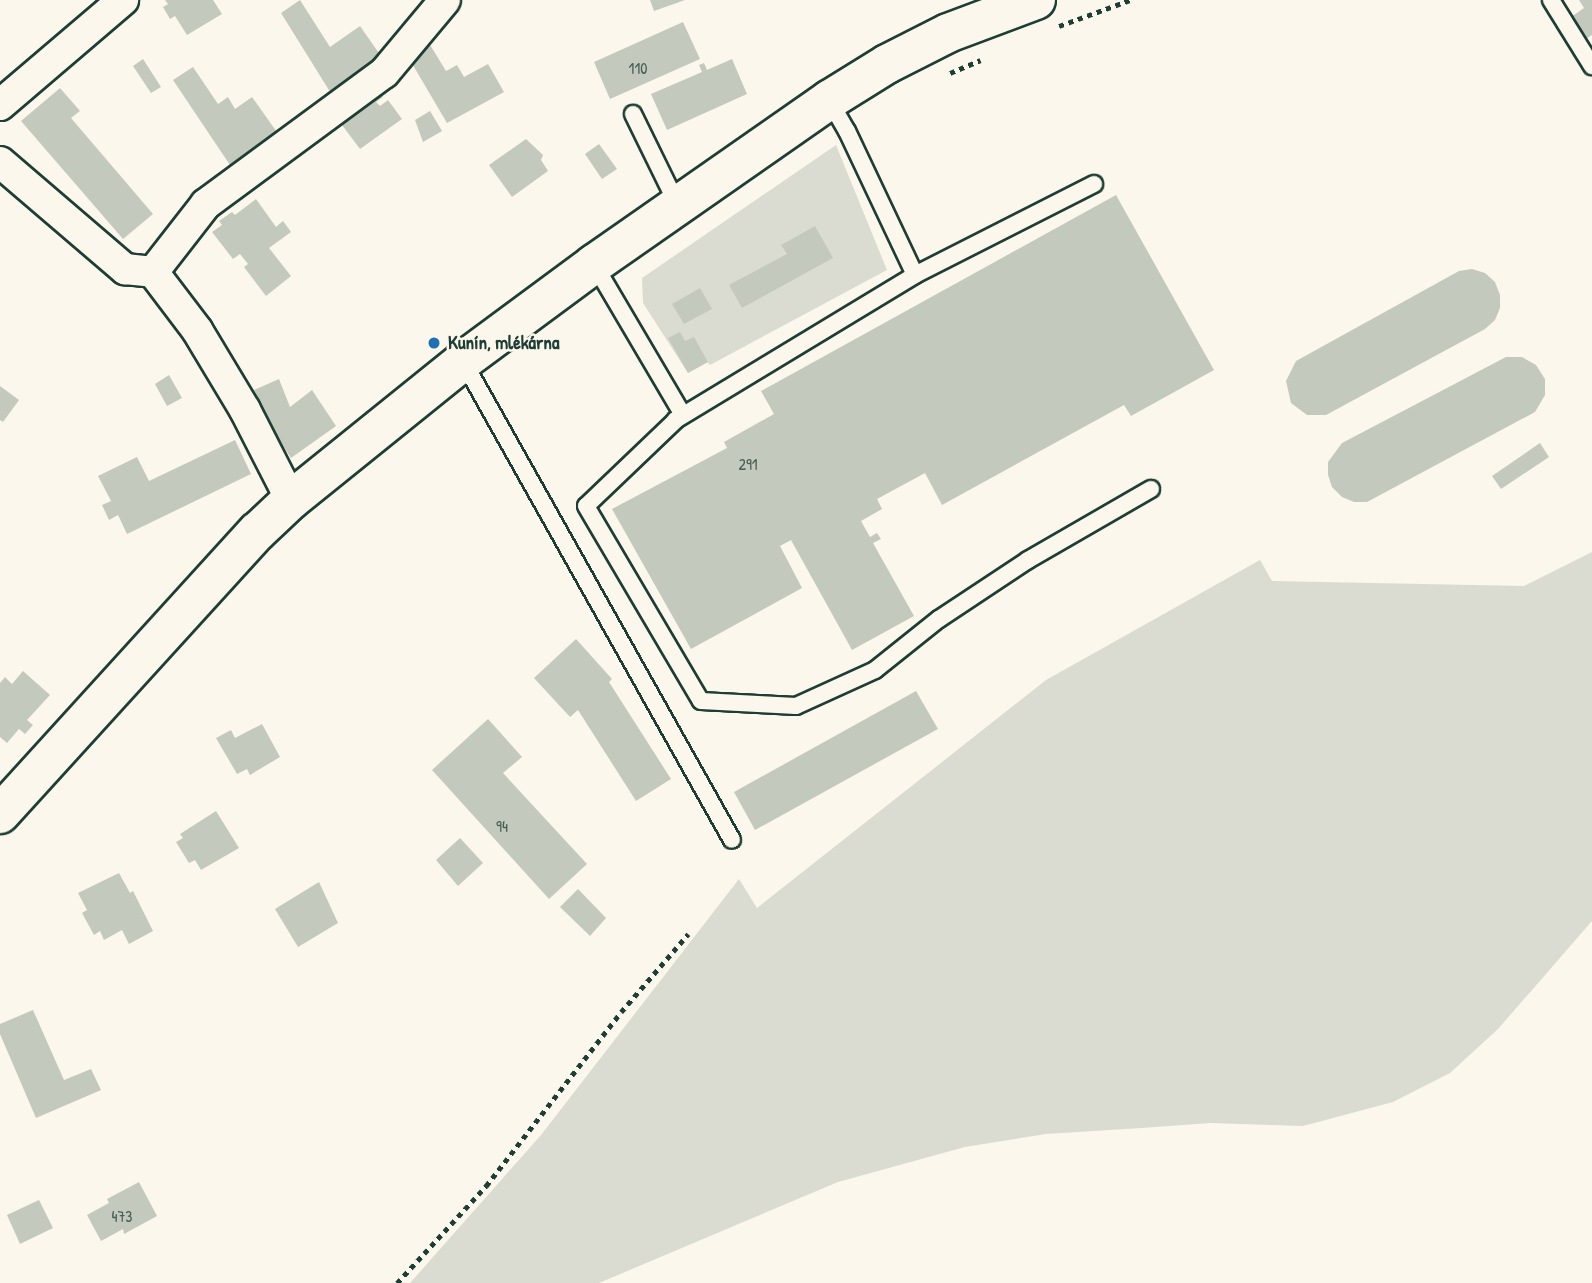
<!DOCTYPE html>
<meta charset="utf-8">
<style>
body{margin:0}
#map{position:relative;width:1592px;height:1283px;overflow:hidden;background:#fbf7ec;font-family:"Patrick Hand",sans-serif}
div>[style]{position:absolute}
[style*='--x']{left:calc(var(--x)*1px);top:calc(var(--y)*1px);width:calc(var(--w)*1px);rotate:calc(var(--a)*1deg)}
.green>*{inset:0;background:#dbdcd1}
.building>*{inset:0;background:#c4c9be}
.path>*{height:4.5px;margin-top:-2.25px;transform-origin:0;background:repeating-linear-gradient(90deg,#1f3d34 0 5px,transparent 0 10px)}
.roads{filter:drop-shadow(2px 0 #1f3d34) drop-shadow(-2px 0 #1f3d34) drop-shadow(0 2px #1f3d34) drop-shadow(0 -2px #1f3d34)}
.lane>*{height:16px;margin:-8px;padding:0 8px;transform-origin:8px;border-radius:8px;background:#fbf7ec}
.street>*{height:30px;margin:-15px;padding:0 15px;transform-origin:15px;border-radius:15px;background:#fbf7ec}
.primary>*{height:38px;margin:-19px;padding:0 19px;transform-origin:19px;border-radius:19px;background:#fbf7ec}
.dots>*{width:19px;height:19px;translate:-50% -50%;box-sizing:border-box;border:4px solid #fbf7ec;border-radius:50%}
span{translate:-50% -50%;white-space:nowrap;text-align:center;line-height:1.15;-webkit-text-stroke:5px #fbf7ec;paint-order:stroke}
.number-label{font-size:16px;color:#486056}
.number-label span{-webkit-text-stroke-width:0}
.poi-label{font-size:19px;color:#1f3d34;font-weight:700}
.left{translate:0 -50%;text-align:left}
</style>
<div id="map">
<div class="green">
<i style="clip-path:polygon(836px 145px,887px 270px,710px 365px,707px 362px,688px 373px,643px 303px,642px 278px)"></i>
<i style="clip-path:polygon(1592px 552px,1592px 921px,1498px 1029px,1450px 1073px,1393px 1102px,1303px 1126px,1210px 1123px,1142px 1128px,1046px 1134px,965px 1147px,838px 1182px,599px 1283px,410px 1283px,541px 1135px,739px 879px,757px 908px,1046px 680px,1260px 560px,1272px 581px,1524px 586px)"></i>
</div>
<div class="building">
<i style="clip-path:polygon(165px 0,213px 0,222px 14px,187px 35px,175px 16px,170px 19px,163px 7px,168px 4px)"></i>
<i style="clip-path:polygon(300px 0,330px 47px,360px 26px,383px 59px,332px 95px,281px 13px)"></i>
<i style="clip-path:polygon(650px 0,685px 0,654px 11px)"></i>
<i style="clip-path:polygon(1579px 0,1592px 0,1592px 35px,1586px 39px,1571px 17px,1584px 8px)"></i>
<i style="clip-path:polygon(683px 22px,700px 59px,610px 99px,594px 62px)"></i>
<i style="clip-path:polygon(424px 35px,446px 71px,457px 65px,464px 77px,488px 64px,504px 92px,447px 123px,407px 55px)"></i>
<i style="clip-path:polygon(143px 59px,161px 87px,151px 93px,133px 66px)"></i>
<i style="clip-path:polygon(732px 59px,747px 94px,667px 130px,651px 94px,702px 72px,699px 65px,704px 63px,707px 70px)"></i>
<i style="clip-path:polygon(193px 67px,218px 104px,228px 97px,235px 109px,252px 97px,279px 135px,232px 168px,173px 80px)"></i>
<i style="clip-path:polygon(376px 87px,383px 97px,376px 102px,380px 106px,388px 100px,402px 119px,360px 149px,336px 117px)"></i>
<i style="clip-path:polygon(60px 88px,80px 111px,71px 118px,153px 214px,123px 239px,21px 121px)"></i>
<i style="clip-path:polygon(430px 111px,442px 131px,423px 142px,415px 120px)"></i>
<i style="clip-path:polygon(526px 139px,543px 155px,541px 160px,548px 171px,512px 197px,489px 165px)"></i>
<i style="clip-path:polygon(599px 144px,617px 169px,602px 179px,585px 154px)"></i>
<i style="clip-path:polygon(1116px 195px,1214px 370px,1131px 416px,1124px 405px,942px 505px,925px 473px,877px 499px,882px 509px,861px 521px,870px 537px,877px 533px,881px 539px,873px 543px,914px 616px,852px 650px,791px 540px,780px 546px,802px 588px,691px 649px,612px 509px,727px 448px,724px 442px,774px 414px,761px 391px)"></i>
<i style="clip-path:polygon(256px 199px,276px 227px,283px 221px,291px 232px,269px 248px,291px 276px,266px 296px,244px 267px,248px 264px,240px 254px,233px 259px,212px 232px,222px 225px,219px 221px,232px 212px,235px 215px)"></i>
<i style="clip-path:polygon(815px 226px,833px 258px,742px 308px,729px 285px,787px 254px,781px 245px)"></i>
<i style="clip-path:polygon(1472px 269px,1485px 273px,1495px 282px,1500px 295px,1500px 308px,1495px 320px,1485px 329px,1326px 415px,1307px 415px,1291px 403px,1286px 381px,1296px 361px,1459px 271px)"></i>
<i style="clip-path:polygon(700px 288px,712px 309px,684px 324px,672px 304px)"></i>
<i style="clip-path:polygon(680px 332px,685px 341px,694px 337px,708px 362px,688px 373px,668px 338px)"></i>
<i style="clip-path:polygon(1506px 357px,1522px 357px,1536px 365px,1545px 379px,1545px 395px,1535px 412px,1367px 502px,1354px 502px,1342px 497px,1332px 487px,1328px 475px,1328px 462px,1342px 443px)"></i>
<i style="clip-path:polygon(169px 375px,182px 398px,167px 406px,155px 384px)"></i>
<i style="clip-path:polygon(279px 379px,290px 407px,312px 390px,336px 426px,291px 458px,271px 428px,254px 390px)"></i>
<i style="clip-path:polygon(0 386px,19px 400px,3px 422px,0 420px)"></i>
<i style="clip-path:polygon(235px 440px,251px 474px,127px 534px,118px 515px,109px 520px,102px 505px,111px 501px,98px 476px,137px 457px,149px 481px)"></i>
<i style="clip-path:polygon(1540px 443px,1549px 457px,1501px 489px,1492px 476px)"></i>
<i style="clip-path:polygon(576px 639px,612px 679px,609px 682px,671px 779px,636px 801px,578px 710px,570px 717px,534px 678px)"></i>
<i style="clip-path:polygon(23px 671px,50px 695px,27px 720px,33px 725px,25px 734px,19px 729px,7px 743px,0 737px,0 683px,5px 677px,12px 684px)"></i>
<i style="clip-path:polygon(916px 691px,938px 729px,755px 830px,734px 792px)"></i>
<i style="clip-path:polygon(488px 719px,522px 757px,503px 773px,587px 864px,549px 899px,432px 770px)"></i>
<i style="clip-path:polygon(262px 724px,280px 757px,250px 775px,247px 769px,237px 774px,216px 738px,231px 730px,235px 738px)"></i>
<i style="clip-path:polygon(216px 811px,239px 848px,201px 870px,195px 860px,189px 863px,176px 842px,183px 838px,180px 834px)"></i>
<i style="clip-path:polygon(460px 838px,483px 863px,458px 886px,436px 860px)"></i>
<i style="clip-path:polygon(119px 873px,130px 893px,133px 891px,153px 931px,129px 944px,122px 930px,104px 940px,100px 931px,94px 935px,82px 913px,87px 910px,78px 893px)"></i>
<i style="clip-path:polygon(319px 882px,338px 923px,298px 947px,275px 909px)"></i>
<i style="clip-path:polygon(578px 889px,606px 918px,590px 936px,560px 907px)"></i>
<i style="clip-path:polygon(33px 1010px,64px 1080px,91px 1069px,101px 1090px,36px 1118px,0 1034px,0 1024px)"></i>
<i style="clip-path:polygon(139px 1182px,157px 1216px,124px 1234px,123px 1229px,101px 1241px,87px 1215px,109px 1203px,107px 1199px)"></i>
<i style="clip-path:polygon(39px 1200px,53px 1228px,20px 1244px,7px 1215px)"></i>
</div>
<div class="path">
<i style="--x:1059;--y:26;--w:76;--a:-20.1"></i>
<i style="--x:950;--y:73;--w:33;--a:-23"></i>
<i style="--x:397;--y:1283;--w:132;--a:-47.5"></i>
<i style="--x:486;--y:1186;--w:220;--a:-52.2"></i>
<i style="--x:621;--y:1012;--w:103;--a:-49.3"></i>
</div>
<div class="roads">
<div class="lane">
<i style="--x:1551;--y:0;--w:78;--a:58.2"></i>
<i style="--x:829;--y:100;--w:36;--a:60"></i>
<i style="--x:847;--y:131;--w:159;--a:64.7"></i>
<i style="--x:633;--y:114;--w:102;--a:63.9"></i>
<i style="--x:1094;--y:184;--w:201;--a:153.1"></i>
<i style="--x:915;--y:275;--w:280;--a:148.8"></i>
<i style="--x:676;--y:420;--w:124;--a:136.3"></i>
<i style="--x:586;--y:506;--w:226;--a:59.5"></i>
<i style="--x:701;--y:701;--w:95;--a:3"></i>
<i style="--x:796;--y:706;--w:87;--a:-24.5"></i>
<i style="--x:875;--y:670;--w:82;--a:-38.6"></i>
<i style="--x:939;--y:619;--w:107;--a:-33.5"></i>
<i style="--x:1028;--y:560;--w:142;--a:-30"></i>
<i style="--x:594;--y:264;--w:175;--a:59.5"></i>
<i style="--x:463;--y:361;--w:549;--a:60.68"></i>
</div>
<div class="street">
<i style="--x:0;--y:105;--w:162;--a:-40.5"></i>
<i style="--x:0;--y:162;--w:165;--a:40.6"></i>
<i style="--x:125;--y:269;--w:28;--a:6"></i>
<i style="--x:153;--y:272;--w:73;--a:52.8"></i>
<i style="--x:197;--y:330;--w:93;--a:59"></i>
<i style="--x:245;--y:410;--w:101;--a:62.9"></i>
<i style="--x:153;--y:272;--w:86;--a:-52.1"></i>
<i style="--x:206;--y:204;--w:221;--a:-36.4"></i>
<i style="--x:384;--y:73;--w:95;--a:-50.1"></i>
</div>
<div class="primary">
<i style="--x:0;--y:814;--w:382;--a:-47.7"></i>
<i style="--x:257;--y:532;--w:47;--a:-43.3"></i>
<i style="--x:291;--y:500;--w:221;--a:-38.9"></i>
<i style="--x:463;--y:361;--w:163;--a:-36.5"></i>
<i style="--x:594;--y:264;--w:287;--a:-34.9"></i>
<i style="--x:829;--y:100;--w:68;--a:-31.8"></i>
<i style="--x:887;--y:64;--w:68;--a:-26.9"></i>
<i style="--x:948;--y:33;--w:94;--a:-20.6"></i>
</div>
</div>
<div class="dots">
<i style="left:434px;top:343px;background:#1f6fb2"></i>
</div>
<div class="number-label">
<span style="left:638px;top:68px">110</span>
<span style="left:748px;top:464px">291</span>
<span style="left:502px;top:826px">94</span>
<span style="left:122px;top:1216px">473</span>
</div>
<div class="poi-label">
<span class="left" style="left:448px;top:343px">Kunín, mlékárna</span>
</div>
</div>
